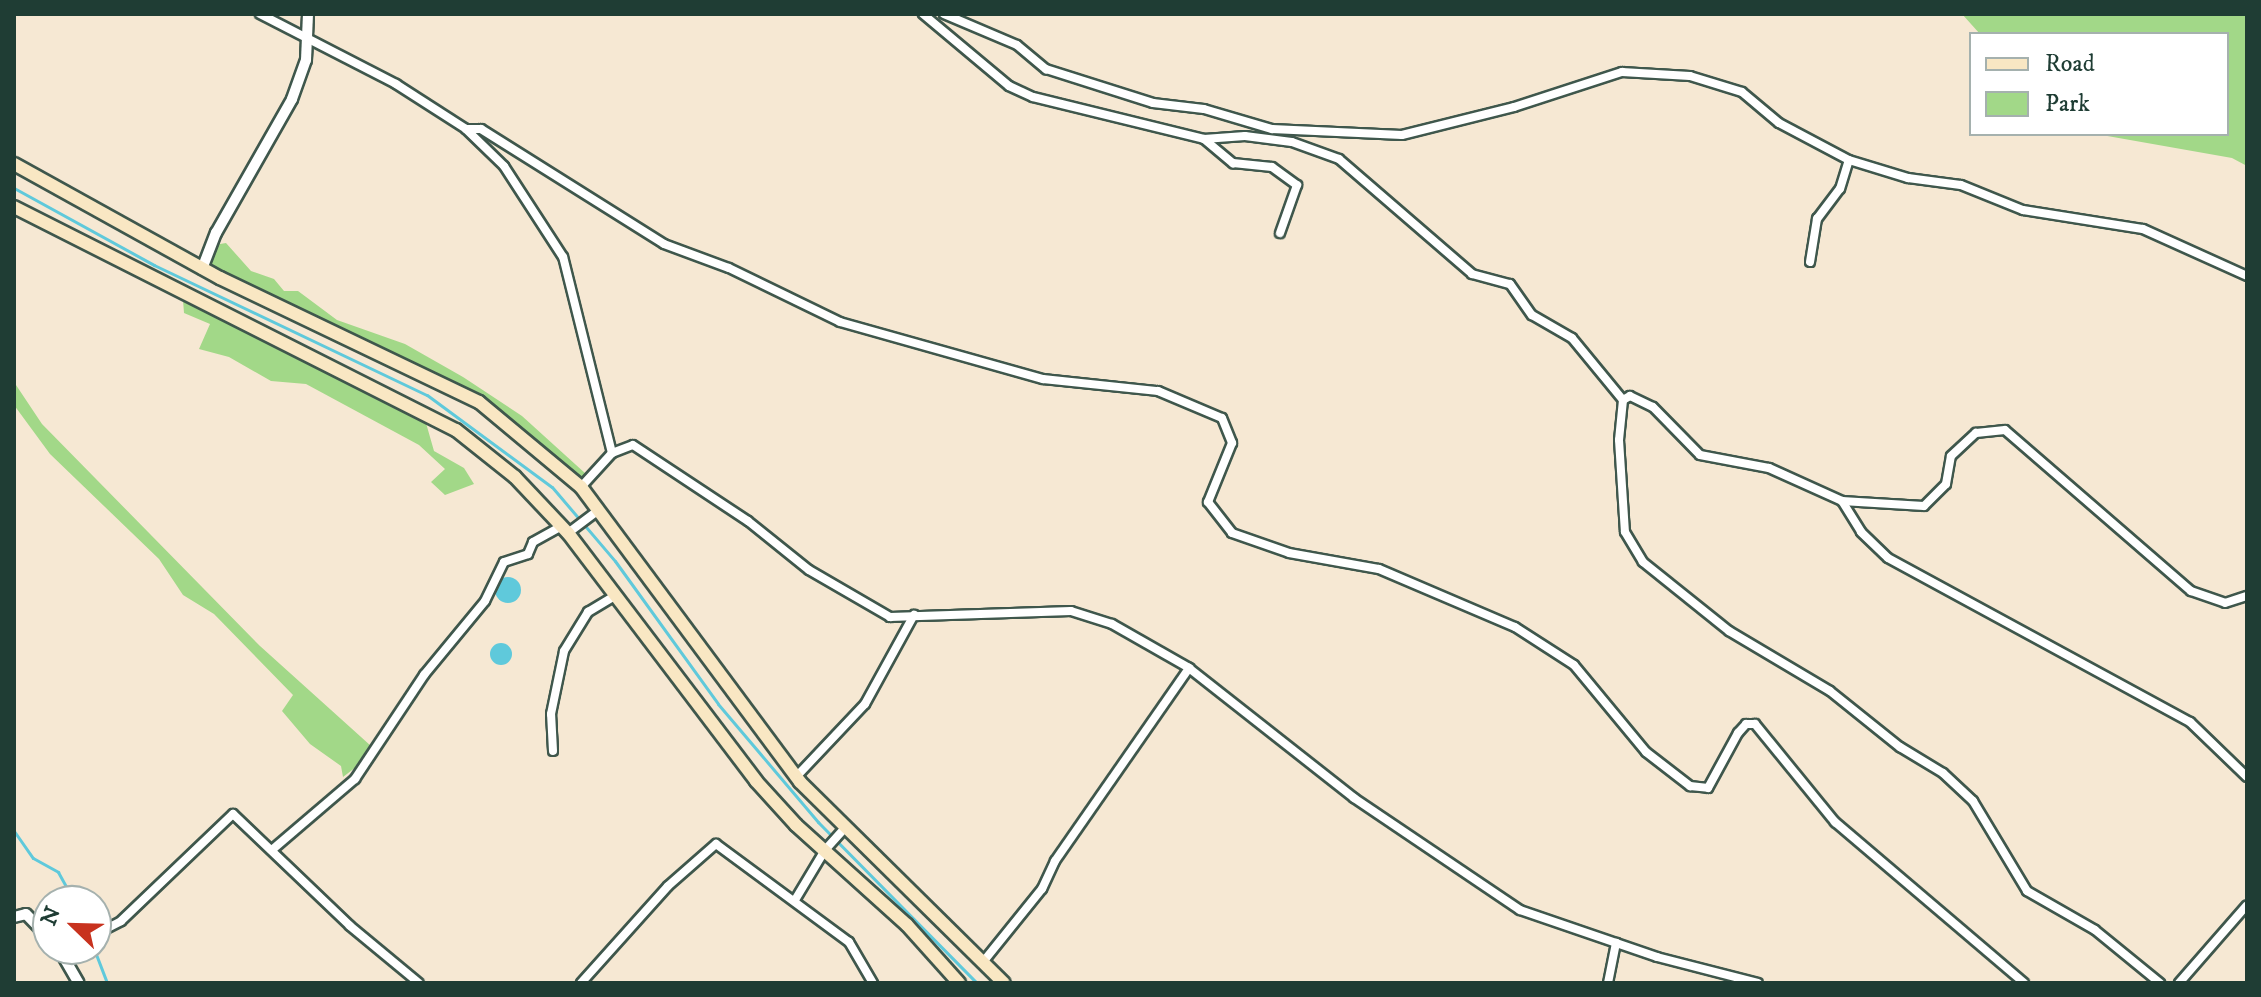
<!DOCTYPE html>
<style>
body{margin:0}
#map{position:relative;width:2261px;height:997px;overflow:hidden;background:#f6e8d3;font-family:"IM FELL DW Pica",serif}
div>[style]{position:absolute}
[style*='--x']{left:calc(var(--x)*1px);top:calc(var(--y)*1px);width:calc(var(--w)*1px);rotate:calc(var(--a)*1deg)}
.green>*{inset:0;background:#a2d888}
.water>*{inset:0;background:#5fc9db}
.round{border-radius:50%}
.stream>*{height:3px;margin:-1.5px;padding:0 1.5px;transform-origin:1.5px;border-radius:1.5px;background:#5fc9db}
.roads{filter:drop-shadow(2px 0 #3f574c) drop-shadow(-2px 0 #3f574c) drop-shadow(0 2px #3f574c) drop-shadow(0 -2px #3f574c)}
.minor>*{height:8px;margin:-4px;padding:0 4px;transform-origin:4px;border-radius:4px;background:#fff}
.tertiary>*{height:10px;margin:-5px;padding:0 5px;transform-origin:5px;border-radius:5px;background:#fff}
.secondary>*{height:12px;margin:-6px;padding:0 6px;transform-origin:6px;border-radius:6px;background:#f9e7c3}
span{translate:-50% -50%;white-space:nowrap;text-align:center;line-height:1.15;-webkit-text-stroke:6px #fff;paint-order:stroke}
.frame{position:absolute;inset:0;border:16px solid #1f3d34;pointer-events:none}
.legend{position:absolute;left:1969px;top:32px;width:260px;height:104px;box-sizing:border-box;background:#fff;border:2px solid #a5b1ae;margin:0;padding:10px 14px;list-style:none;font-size:24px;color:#1f3d34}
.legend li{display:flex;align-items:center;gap:16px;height:40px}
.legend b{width:40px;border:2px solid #a5b1ae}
.north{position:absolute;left:32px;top:885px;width:80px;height:80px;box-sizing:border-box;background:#fff;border:2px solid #a5b1ae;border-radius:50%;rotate:293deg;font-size:22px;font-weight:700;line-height:32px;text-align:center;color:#1f3d34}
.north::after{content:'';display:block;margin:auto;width:28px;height:36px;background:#c8321e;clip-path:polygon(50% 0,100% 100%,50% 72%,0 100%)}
</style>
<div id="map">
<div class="green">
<i style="clip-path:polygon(1962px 14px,2247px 14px,2247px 166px,2232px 158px,2096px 134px,2227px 134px,2227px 34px,1980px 34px)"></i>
<i style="clip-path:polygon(226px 243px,251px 271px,274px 279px,284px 291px,298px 291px,337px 320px,405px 344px,463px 377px,522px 416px,586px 474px,576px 481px,491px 403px,214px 269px,210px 258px,214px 245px)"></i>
<i style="clip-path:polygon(183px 300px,424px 416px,434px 451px,464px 468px,474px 484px,445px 495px,431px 482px,445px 469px,419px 445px,306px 384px,271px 381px,229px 357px,199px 349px,210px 324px,184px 313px)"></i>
<i style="clip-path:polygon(14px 382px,42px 424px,260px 646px,371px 746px,356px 767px,343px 777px,341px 766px,310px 744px,282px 711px,293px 695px,214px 614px,183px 595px,159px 559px,50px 454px,14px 405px)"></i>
</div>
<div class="water">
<i class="round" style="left:495px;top:577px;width:26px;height:26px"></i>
<i class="round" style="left:490px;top:643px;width:22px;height:22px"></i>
</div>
<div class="stream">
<i style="--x:14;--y:188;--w:160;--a:28.8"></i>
<i style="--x:154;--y:265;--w:302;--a:25.5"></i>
<i style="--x:427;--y:395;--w:155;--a:36.4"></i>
<i style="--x:552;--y:487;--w:97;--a:49.6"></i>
<i style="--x:615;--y:561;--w:176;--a:54.2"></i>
<i style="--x:718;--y:704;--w:155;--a:49.7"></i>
<i style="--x:818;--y:822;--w:226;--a:45.4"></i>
<i style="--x:14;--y:831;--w:33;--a:55"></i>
<i style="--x:33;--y:858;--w:29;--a:29"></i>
<i style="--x:58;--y:872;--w:33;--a:61"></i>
<i style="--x:94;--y:949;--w:36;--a:69"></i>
</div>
<div class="roads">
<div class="minor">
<i style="--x:260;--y:14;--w:153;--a:27.2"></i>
<i style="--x:396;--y:84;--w:83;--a:32.7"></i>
<i style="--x:923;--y:14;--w:112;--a:39.9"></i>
<i style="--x:1009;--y:86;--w:26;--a:25"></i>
<i style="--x:1033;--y:97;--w:176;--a:13.8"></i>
<i style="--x:1204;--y:139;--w:41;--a:-4.2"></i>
<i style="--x:1245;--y:136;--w:47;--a:7.3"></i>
<i style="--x:1292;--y:142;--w:50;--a:19.9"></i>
<i style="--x:1339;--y:159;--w:176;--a:40.8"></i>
<i style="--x:1472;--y:274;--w:39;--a:15"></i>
<i style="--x:1510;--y:284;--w:38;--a:55"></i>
<i style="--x:1532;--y:315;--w:46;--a:29.9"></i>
<i style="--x:1572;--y:338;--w:80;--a:50.6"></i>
<i style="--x:1623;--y:400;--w:8;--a:-30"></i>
<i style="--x:1630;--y:396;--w:25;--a:26"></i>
<i style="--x:1653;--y:407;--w:67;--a:45.6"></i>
<i style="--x:1700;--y:455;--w:70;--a:10.7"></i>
<i style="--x:1769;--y:468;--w:80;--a:24.3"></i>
<i style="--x:1842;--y:501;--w:36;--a:58"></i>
<i style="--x:1861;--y:532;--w:37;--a:44"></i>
<i style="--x:1888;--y:558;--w:344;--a:28.5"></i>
<i style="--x:2190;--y:722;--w:79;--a:44"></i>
<i style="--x:944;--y:14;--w:79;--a:23"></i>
<i style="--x:1017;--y:45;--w:38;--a:40"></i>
<i style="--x:1046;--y:69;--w:112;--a:17.6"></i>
<i style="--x:1153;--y:103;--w:51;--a:6.7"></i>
<i style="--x:1204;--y:109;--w:71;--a:16.4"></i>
<i style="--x:1272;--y:129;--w:130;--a:2.6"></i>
<i style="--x:1402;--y:135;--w:115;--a:-14"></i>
<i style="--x:1514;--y:107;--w:114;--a:-18"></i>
<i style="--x:1622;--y:72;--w:68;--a:3.4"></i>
<i style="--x:1690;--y:76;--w:54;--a:17.1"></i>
<i style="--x:1742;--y:92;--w:48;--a:40"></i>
<i style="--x:1779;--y:123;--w:79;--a:27.9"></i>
<i style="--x:1849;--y:160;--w:62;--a:17"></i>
<i style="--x:1908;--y:178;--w:53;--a:7.5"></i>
<i style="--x:1961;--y:185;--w:67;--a:22"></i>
<i style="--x:2023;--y:210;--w:121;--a:9"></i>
<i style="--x:2143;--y:229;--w:114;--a:24.3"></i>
<i style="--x:1204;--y:139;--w:38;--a:40"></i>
<i style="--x:1233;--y:163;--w:39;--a:6"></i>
<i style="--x:1272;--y:167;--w:31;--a:36"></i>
<i style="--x:1297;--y:185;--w:51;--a:109.5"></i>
<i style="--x:1810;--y:262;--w:44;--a:-80.8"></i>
<i style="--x:1817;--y:219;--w:38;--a:-53"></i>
<i style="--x:1840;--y:189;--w:30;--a:-73"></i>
<i style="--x:1623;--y:400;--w:40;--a:95.7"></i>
<i style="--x:1619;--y:440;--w:92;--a:86.3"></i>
<i style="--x:1625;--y:532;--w:35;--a:59"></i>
<i style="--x:1643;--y:562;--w:110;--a:38.7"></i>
<i style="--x:1729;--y:631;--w:117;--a:30.7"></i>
<i style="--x:1830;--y:691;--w:90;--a:38.7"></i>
<i style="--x:1900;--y:747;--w:50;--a:31.2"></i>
<i style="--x:1943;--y:773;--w:41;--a:43"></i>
<i style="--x:1973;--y:801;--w:105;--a:59"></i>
<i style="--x:2027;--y:891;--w:78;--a:29.8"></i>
<i style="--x:2095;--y:930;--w:84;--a:39.2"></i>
<i style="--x:612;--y:453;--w:202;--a:-104"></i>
<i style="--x:563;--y:257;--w:108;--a:-123"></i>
<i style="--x:504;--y:166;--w:53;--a:-135.8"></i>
<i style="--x:466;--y:129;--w:15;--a:0"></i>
<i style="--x:481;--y:129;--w:216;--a:32.1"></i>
<i style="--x:664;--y:244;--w:69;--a:20.3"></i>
<i style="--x:729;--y:268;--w:123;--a:25.9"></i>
<i style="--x:840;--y:322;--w:211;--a:15.7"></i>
<i style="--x:1043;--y:379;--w:116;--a:6"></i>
<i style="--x:1158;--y:391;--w:69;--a:22.9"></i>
<i style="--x:1222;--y:418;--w:27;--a:68"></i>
<i style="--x:1232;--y:443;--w:64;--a:112.1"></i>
<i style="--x:1208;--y:502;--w:39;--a:52"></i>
<i style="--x:1232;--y:533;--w:60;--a:19.3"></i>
<i style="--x:1289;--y:553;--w:91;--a:10.1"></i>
<i style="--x:1379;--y:569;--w:148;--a:23.1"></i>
<i style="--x:1515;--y:627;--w:70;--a:32.8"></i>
<i style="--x:1574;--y:665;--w:113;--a:50.4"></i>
<i style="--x:1646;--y:752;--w:56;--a:37.7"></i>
<i style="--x:1690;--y:786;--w:18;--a:6"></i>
<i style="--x:1708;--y:788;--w:63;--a:-61.4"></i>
<i style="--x:1738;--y:733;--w:12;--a:-48"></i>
<i style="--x:1746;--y:724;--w:9;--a:0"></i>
<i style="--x:1755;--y:724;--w:127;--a:50.8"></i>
<i style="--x:1835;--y:822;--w:248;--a:40.4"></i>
<i style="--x:581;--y:487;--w:46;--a:-47.6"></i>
<i style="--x:612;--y:453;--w:22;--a:-21"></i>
<i style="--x:633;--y:445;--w:138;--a:33.5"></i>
<i style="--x:748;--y:521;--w:78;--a:38.8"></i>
<i style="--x:809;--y:570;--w:94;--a:30.1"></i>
<i style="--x:890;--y:617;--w:181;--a:-1.9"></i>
<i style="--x:1071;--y:611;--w:43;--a:17.6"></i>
<i style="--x:1112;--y:624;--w:89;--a:29.7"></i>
<i style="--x:1189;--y:668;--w:210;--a:38.2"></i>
<i style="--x:1354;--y:798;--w:200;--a:34"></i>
<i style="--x:1520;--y:910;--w:145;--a:18.9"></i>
<i style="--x:1657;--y:957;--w:104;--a:14.4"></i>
<i style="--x:1842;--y:501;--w:82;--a:3.5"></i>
<i style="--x:1924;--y:506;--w:31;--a:-45"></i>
<i style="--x:1946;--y:484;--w:28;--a:-80"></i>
<i style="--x:1951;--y:456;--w:34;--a:-43"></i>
<i style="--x:1976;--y:433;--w:29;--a:-6"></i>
<i style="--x:2005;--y:430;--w:246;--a:40.9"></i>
<i style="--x:2191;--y:591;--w:36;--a:19"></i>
<i style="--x:2225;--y:603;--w:23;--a:-18"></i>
<i style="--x:568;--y:533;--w:35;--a:-37"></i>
<i style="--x:553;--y:751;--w:37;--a:-93"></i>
<i style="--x:551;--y:714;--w:64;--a:-78.3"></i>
<i style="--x:564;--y:651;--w:46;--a:-58.4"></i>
<i style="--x:588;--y:612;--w:33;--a:-31"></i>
<i style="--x:796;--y:777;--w:100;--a:-46.6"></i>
<i style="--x:865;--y:704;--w:102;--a:-61.2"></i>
<i style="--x:273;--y:849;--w:108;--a:-40.5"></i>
<i style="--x:355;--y:779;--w:125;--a:-56.4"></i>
<i style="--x:424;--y:675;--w:96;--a:-50.5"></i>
<i style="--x:485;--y:601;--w:43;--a:-64"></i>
<i style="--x:504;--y:562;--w:25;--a:-18"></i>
<i style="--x:528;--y:554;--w:13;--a:-67"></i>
<i style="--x:533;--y:542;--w:33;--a:-29"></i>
<i style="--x:795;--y:900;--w:58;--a:-59"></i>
<i style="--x:825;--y:850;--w:30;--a:-48"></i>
<i style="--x:96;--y:934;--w:28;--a:-27"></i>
<i style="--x:121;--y:921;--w:155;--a:-43.7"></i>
<i style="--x:233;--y:814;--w:162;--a:43.7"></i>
<i style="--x:350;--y:926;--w:89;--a:39.6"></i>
<i style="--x:983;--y:962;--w:94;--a:-51.1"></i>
<i style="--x:1042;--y:889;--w:31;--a:-65"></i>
<i style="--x:1055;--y:861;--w:235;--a:-55.2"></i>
<i style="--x:581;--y:983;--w:130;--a:-48.1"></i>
<i style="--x:668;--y:886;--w:64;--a:-41.2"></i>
<i style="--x:716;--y:844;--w:165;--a:36.4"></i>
<i style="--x:849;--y:942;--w:48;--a:59.7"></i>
<i style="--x:1608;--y:983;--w:41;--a:-78.7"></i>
<i style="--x:2179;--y:983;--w:103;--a:-48.9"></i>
</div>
<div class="tertiary">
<i style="--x:202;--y:269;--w:39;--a:-69"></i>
<i style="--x:216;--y:233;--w:154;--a:-60.4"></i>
<i style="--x:292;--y:99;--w:41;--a:-70.3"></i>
<i style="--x:306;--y:60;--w:46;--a:-87.5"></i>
<i style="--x:14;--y:917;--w:12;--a:-14"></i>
<i style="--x:26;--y:914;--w:32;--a:46"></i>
<i style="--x:59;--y:949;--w:39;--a:60"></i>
</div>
<div class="secondary">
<i style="--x:14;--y:164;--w:235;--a:29"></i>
<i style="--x:220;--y:278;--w:287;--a:25.6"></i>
<i style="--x:479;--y:402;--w:133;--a:39.8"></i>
<i style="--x:581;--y:487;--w:367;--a:53.4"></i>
<i style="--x:800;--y:782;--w:286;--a:44.6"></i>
<i style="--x:14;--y:207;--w:495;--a:26.8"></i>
<i style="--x:456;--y:430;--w:75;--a:38.5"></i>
<i style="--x:515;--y:477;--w:77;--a:46.6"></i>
<i style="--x:568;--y:533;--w:311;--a:52.8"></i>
<i style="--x:756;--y:781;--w:59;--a:47.7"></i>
<i style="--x:796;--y:825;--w:149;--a:42"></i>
<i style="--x:907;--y:925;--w:78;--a:48.1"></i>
</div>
</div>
<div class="frame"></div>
<ul class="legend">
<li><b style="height:10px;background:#f9e7c3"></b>Road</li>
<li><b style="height:22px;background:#a2d888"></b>Park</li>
</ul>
<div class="north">N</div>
</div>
